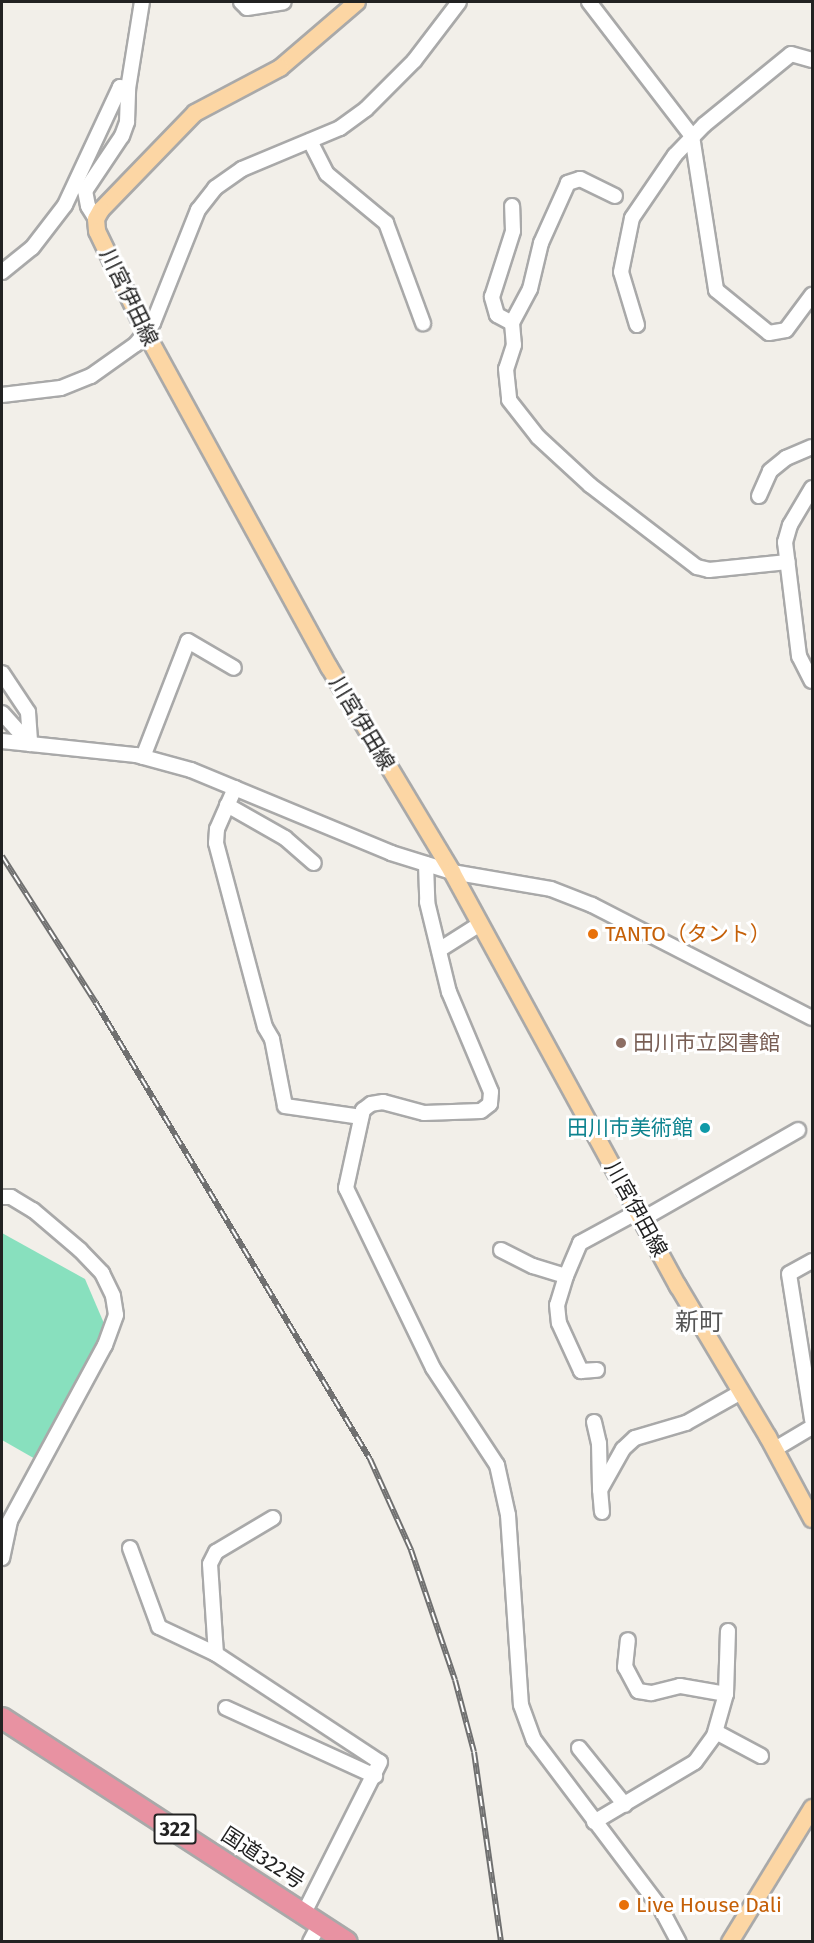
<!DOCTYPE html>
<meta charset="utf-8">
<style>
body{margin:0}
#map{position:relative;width:814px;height:1943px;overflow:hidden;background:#f2efe9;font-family:"Fira Sans","Noto Sans JP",sans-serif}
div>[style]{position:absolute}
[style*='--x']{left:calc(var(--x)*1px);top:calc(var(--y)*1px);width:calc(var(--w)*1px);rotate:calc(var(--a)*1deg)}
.pitch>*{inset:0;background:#88e0be}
.roads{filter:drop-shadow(2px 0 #a9a9a9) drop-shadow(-2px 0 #a9a9a9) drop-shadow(0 2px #a9a9a9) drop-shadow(0 -2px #a9a9a9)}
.minor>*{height:14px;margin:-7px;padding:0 7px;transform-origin:7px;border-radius:7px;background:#fff}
.major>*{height:16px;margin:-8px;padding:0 8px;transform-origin:8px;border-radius:8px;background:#fcd6a4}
.highway>*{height:20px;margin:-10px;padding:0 10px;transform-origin:10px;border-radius:10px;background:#e892a2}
.rail>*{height:6px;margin-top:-3px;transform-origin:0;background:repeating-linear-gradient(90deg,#fff 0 11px,#707070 0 22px);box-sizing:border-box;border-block:2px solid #707070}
.dots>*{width:16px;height:16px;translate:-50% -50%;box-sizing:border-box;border:3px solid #fff;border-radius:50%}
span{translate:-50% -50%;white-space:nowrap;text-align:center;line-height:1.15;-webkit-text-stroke:6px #fff;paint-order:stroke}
.shield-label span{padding:2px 4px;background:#fff;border:2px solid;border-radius:4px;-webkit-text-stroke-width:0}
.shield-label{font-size:20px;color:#222;font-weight:700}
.street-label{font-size:21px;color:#222}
.food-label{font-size:21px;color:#c56008}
.left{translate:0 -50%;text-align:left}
.education-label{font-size:21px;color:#785e54}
.culture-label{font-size:21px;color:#0d838f}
.right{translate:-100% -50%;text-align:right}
.quarter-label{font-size:24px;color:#555}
.frame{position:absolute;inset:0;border:3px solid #222;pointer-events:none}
</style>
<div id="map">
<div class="pitch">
<i style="clip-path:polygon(2px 1233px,85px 1279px,106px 1328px,37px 1460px,2px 1440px)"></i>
</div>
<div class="roads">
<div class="minor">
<i style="--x:241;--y:2;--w:8;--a:45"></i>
<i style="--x:247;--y:8;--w:37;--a:-9"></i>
<i style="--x:589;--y:2;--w:169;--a:52.5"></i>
<i style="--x:692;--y:136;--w:156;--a:81.1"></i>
<i style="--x:716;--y:290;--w:68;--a:39.1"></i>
<i style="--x:769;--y:333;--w:17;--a:-10"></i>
<i style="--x:786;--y:330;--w:44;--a:-53.4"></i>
<i style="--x:310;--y:141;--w:37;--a:63"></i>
<i style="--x:327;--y:174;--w:77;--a:39.7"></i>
<i style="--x:386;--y:223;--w:107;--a:69.7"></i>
<i style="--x:615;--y:196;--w:39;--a:-154"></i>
<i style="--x:580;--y:179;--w:13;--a:162"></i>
<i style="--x:568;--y:183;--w:66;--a:114.2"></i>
<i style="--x:541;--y:243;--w:47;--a:103.4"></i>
<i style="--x:530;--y:289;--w:38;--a:118"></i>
<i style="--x:512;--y:323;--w:22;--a:85"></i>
<i style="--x:514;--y:345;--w:25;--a:108"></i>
<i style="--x:506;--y:369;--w:31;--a:84"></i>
<i style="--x:509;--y:400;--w:47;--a:51.9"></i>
<i style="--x:538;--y:437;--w:71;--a:42.7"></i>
<i style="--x:590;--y:485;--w:135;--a:37.5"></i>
<i style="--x:697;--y:567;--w:12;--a:14"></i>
<i style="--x:709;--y:570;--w:79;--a:-5.8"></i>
<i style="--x:96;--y:219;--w:15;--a:-122"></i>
<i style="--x:88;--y:206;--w:15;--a:-101"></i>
<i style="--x:85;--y:191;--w:66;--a:-56.1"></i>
<i style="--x:122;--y:136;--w:15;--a:-70"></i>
<i style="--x:127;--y:122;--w:33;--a:-88"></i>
<i style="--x:128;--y:89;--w:88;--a:-80.9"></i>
<i style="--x:2;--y:272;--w:38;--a:-39"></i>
<i style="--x:32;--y:248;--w:54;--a:-52.5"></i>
<i style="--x:65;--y:205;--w:130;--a:-65"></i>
<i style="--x:120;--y:87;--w:8;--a:14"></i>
<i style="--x:512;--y:323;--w:17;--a:-152"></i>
<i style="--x:497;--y:315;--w:19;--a:-106"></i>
<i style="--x:492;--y:297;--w:69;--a:-72.3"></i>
<i style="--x:513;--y:231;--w:25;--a:-92"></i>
<i style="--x:637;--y:325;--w:55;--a:-106.8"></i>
<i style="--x:621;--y:272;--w:55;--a:-78.5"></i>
<i style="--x:632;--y:218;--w:76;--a:-55.7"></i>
<i style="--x:675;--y:155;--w:42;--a:-46"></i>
<i style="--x:704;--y:125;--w:112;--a:-39.2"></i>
<i style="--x:791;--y:54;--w:22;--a:16"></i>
<i style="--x:2;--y:395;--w:59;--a:-6.8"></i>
<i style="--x:61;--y:388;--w:32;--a:-22"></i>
<i style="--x:91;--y:376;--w:55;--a:-35.4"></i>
<i style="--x:136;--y:344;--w:27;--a:-51"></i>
<i style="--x:153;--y:323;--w:122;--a:-68.3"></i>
<i style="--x:198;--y:210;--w:28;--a:-52"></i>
<i style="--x:215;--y:188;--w:33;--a:-35"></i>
<i style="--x:242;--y:169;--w:106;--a:-22.7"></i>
<i style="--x:340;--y:128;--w:32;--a:-36"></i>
<i style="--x:366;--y:109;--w:68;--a:-45"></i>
<i style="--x:414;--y:61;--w:74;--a:-52.7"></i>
<i style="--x:812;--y:488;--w:43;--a:120.7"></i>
<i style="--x:790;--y:525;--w:18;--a:106"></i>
<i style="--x:785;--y:542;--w:115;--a:83"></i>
<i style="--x:799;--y:656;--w:28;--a:63"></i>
<i style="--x:759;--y:496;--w:27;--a:-66"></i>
<i style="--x:770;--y:471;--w:21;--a:-39"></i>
<i style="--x:786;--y:458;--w:28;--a:-23"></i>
<i style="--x:2;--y:673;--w:47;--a:56.3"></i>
<i style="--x:28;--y:712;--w:32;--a:86"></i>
<i style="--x:2;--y:713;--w:42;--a:47.9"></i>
<i style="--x:2;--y:741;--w:135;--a:6"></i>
<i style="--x:136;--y:755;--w:57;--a:15.3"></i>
<i style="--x:191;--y:770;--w:217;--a:22.5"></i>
<i style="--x:391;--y:853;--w:64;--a:17.3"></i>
<i style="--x:452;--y:872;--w:100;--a:9.7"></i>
<i style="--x:551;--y:889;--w:44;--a:21.3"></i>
<i style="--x:592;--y:905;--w:247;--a:27.2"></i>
<i style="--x:143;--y:757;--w:124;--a:-68.8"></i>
<i style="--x:188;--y:641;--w:53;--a:30.4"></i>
<i style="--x:235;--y:788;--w:45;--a:113.7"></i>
<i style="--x:217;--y:829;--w:14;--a:94"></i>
<i style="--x:216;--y:843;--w:190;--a:75.1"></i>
<i style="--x:265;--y:1027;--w:14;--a:60"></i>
<i style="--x:272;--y:1039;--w:68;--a:79"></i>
<i style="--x:285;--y:1106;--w:77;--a:8.2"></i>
<i style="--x:227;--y:805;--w:67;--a:29.6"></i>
<i style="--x:285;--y:838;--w:38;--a:41"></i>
<i style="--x:426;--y:864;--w:38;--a:88"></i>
<i style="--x:427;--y:902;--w:93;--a:76.3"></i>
<i style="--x:449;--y:992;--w:108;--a:67.2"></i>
<i style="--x:491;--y:1092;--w:12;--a:95"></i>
<i style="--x:490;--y:1104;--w:11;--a:142"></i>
<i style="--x:481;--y:1111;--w:57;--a:178"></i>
<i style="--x:424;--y:1113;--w:42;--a:-165"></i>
<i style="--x:383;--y:1102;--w:12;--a:171"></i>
<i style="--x:371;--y:1104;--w:10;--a:143"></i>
<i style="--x:363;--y:1110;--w:80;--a:102.3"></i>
<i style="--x:346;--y:1188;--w:200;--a:64.2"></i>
<i style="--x:433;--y:1368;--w:116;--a:56.6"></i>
<i style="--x:497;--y:1465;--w:51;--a:77.6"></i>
<i style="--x:508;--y:1515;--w:190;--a:86.1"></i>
<i style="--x:521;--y:1705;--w:37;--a:70"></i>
<i style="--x:534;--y:1740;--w:209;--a:53"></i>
<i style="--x:660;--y:1907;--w:40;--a:62"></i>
<i style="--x:439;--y:950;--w:49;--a:-32.4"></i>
<i style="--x:2;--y:1197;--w:9;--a:0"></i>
<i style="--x:11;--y:1197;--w:26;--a:31"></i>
<i style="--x:33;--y:1210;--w:62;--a:40.4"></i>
<i style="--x:80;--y:1250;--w:32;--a:46"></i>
<i style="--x:102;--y:1273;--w:25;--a:64"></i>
<i style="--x:113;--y:1296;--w:19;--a:81"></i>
<i style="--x:116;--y:1315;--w:32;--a:110"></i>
<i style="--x:105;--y:1345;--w:200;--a:118.4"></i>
<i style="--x:10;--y:1521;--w:38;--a:102"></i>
<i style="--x:641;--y:1220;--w:181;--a:-29.8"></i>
<i style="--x:501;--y:1250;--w:36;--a:27"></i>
<i style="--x:533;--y:1266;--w:34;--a:17"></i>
<i style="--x:566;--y:1276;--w:36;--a:-67"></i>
<i style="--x:580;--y:1243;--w:65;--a:-28.5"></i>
<i style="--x:812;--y:1261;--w:26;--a:151"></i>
<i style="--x:789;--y:1274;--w:148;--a:81"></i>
<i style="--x:566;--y:1276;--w:30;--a:107"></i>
<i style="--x:557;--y:1305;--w:18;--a:84"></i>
<i style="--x:559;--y:1323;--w:53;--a:65.4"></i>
<i style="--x:581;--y:1371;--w:16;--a:-4"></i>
<i style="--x:594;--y:1422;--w:22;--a:77"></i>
<i style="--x:599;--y:1443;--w:45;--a:88.7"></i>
<i style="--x:775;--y:1449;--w:43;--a:-30.7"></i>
<i style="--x:602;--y:1512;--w:22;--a:-95"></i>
<i style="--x:600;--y:1490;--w:47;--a:-60.7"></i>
<i style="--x:623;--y:1449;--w:16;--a:-43"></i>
<i style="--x:635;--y:1438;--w:53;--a:-16.4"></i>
<i style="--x:686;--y:1423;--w:63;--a:-29.4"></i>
<i style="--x:273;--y:1518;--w:66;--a:149.2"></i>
<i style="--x:216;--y:1552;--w:13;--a:117"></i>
<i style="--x:210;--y:1564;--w:90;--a:86.2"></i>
<i style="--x:216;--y:1654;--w:196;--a:33.4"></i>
<i style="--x:380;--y:1762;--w:169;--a:116.7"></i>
<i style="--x:130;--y:1548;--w:84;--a:69.8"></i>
<i style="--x:159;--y:1627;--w:63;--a:25.3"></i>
<i style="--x:726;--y:1694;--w:63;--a:-88.2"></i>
<i style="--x:226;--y:1708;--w:164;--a:24.5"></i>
<i style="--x:716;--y:1732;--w:51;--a:28.1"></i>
<i style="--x:579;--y:1748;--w:73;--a:51.1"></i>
<i style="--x:594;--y:1822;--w:117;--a:-30.7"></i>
<i style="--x:695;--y:1762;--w:32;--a:-54"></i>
<i style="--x:714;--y:1736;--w:44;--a:-74.1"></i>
<i style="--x:726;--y:1694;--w:47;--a:-170.1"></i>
<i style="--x:680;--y:1686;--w:30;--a:166"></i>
<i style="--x:651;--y:1693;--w:13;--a:-171"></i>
<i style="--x:638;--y:1691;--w:27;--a:-118"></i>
<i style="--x:625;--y:1667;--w:27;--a:-84"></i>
<i style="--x:310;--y:1942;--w:21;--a:-62"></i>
</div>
<div class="major">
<i style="--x:357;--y:2;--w:101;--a:139.4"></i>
<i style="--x:280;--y:68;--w:96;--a:152.1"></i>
<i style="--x:195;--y:113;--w:135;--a:134.1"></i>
<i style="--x:101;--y:210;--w:10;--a:119"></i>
<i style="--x:96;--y:219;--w:12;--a:85"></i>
<i style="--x:97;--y:231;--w:113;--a:64.3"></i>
<i style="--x:146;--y:333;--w:381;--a:61.3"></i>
<i style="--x:329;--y:667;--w:239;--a:59"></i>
<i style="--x:452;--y:872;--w:472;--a:61.4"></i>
<i style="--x:678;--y:1286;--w:176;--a:59.2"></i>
<i style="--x:768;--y:1437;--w:93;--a:61.8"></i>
<i style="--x:730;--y:1942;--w:157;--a:-58.5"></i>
</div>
<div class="highway">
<i style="--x:2;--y:1718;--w:411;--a:33"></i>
</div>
</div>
<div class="rail">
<i style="--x:2;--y:856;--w:174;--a:57.4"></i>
<i style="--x:96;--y:1003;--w:532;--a:59"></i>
<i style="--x:370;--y:1459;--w:100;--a:65.7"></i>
<i style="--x:411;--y:1550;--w:137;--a:71.3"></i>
<i style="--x:455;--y:1680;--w:74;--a:75.2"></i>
<i style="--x:474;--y:1752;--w:192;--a:81.9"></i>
</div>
<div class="dots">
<i style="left:593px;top:934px;background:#e8710a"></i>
<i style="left:621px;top:1043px;background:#8d6e63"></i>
<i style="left:705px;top:1128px;background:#0f9aa8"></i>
<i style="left:624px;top:1905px;background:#e8710a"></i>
</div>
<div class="shield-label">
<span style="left:175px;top:1829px">322</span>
</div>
<div class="street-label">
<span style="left:129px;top:297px;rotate:64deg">川宮伊田線</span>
<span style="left:362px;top:723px;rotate:59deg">川宮伊田線</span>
<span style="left:636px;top:1209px;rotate:61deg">川宮伊田線</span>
<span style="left:263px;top:1858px;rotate:33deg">国道322号</span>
</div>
<div class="food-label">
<span class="left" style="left:605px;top:934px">TANTO（タント）</span>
<span class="left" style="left:636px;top:1905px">Live House Dali</span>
</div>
<div class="education-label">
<span class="left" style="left:633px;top:1043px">田川市立図書館</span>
</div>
<div class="culture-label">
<span class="right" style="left:693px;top:1128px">田川市美術館</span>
</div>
<div class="quarter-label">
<span style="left:699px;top:1323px">新町</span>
</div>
<div class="frame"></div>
</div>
